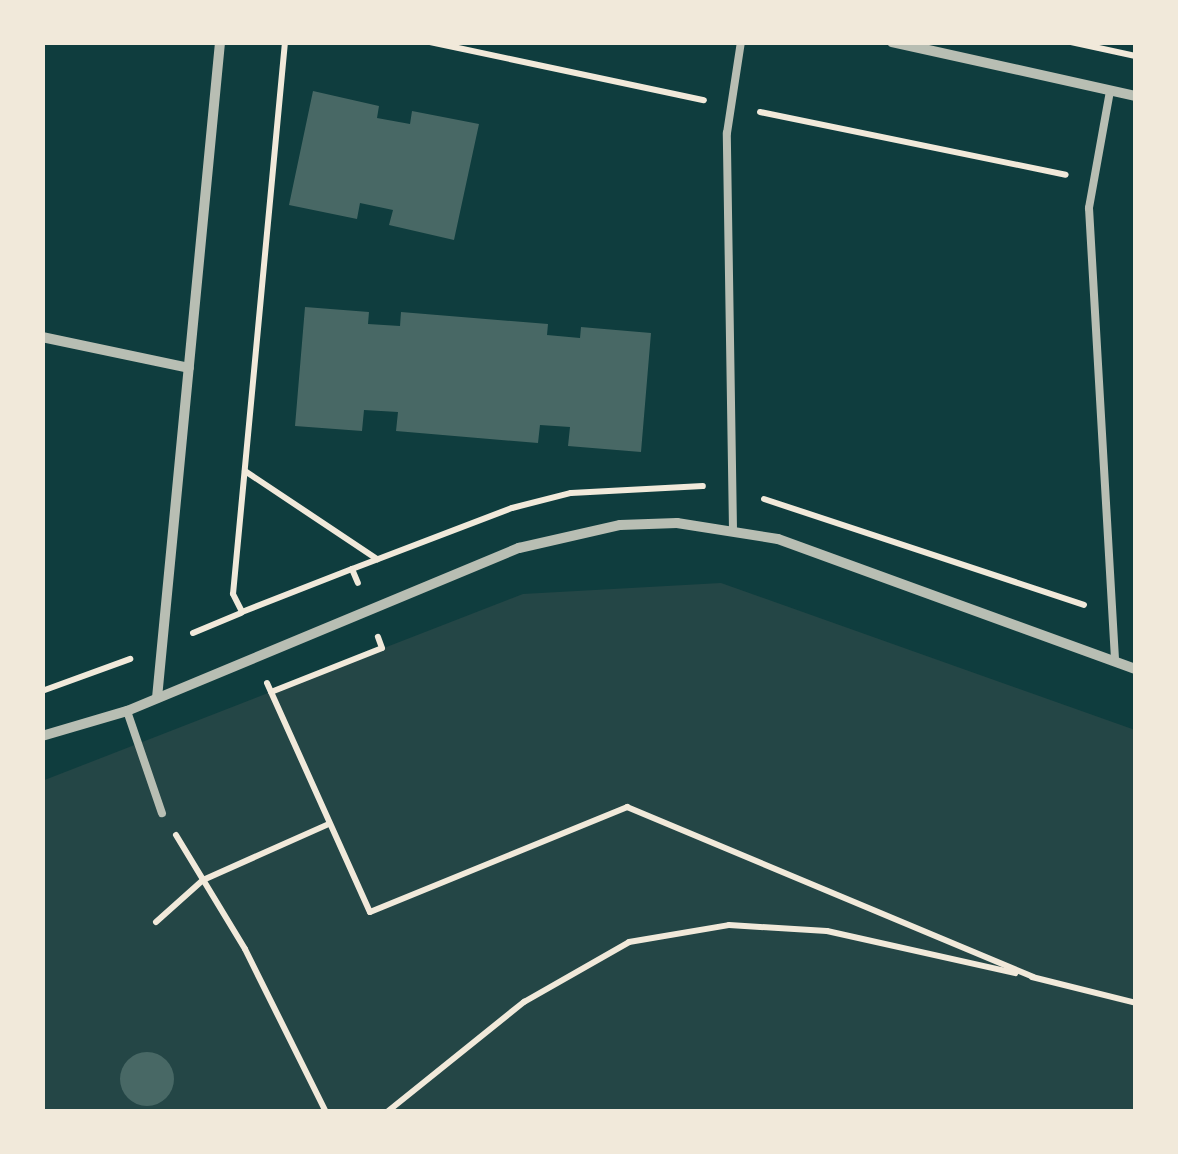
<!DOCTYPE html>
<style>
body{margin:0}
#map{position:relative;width:1178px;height:1154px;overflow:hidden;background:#0f3d3e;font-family:Figtree,sans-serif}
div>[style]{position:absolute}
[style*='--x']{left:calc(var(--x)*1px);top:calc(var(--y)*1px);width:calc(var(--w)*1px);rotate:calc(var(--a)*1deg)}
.green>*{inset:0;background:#244646}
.building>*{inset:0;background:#486865}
.round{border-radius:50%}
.path>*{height:6px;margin:-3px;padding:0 3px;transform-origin:3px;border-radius:3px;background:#f1e9da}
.service>*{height:8px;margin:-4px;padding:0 4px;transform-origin:4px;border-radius:4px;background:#b8beb3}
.minor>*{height:10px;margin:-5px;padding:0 5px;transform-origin:5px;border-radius:5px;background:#b8beb3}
span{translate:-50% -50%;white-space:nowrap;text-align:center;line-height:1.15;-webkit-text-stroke:8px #f1e9da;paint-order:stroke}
.frame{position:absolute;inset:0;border:45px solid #f1e9da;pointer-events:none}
</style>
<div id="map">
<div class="green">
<i style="clip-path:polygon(721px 583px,1135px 730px,1135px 1111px,43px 1111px,42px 781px,523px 594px)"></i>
</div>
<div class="building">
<i style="clip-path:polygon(313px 91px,379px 106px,377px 118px,410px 124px,412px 111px,479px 124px,454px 240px,389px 225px,393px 210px,360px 203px,357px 219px,289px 205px)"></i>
<i style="clip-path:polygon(305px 307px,369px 312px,368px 324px,400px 326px,401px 312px,548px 324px,547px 335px,580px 338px,581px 327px,651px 333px,641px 452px,568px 446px,570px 427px,540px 425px,538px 443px,396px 431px,398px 412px,364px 410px,362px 431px,295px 426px)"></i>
<i class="round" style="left:120px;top:1052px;width:54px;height:54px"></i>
</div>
<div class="path">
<i style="--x:285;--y:42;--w:554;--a:95.38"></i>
<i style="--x:233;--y:594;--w:20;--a:63"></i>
<i style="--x:242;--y:612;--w:118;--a:-21.4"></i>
<i style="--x:352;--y:569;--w:15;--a:67"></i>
<i style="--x:430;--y:42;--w:280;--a:12"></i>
<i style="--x:1071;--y:42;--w:66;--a:12.2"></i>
<i style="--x:760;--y:112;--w:312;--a:11.6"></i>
<i style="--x:245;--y:471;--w:159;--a:33.7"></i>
<i style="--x:764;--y:499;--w:337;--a:18.3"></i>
<i style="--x:352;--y:569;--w:171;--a:-20.9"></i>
<i style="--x:512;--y:508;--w:61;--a:-14.3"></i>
<i style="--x:571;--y:493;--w:132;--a:-3"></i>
<i style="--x:193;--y:633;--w:52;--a:-22.6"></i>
<i style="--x:267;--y:683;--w:251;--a:65.8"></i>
<i style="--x:370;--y:912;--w:278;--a:-22.2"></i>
<i style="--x:627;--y:807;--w:440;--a:22.7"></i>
<i style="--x:42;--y:691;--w:94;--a:-20"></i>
<i style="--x:271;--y:692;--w:119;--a:-21.6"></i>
<i style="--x:382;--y:648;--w:12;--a:-110"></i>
<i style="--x:176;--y:835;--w:133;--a:58.8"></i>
<i style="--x:245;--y:949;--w:182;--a:63.6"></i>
<i style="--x:156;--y:922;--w:63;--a:-41.8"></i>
<i style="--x:203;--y:880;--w:138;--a:-24"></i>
<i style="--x:1032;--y:977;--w:107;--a:14"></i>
<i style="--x:387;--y:1112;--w:176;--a:-38.8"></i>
<i style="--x:524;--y:1002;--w:121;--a:-29.7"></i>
<i style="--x:629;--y:942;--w:101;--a:-9.6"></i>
<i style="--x:729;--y:925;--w:98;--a:3.5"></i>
<i style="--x:827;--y:931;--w:193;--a:12.6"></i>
</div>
<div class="service">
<i style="--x:1110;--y:91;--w:119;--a:100.2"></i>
<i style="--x:1089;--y:208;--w:454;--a:86.7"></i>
<i style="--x:733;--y:530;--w:397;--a:-90.9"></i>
<i style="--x:727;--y:133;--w:92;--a:-81.3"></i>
<i style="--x:127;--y:711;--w:108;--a:71.1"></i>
</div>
<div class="minor">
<i style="--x:892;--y:42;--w:250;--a:12.5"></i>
<i style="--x:42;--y:337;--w:150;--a:11.9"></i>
<i style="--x:157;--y:698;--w:659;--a:-84.51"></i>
<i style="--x:42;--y:736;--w:89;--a:-16.4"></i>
<i style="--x:127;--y:711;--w:425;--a:-22.6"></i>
<i style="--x:519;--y:548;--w:104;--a:-12.8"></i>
<i style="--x:620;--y:525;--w:57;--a:-2"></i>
<i style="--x:677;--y:523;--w:102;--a:9"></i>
<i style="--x:778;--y:539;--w:381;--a:20"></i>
</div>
<div class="frame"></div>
</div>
